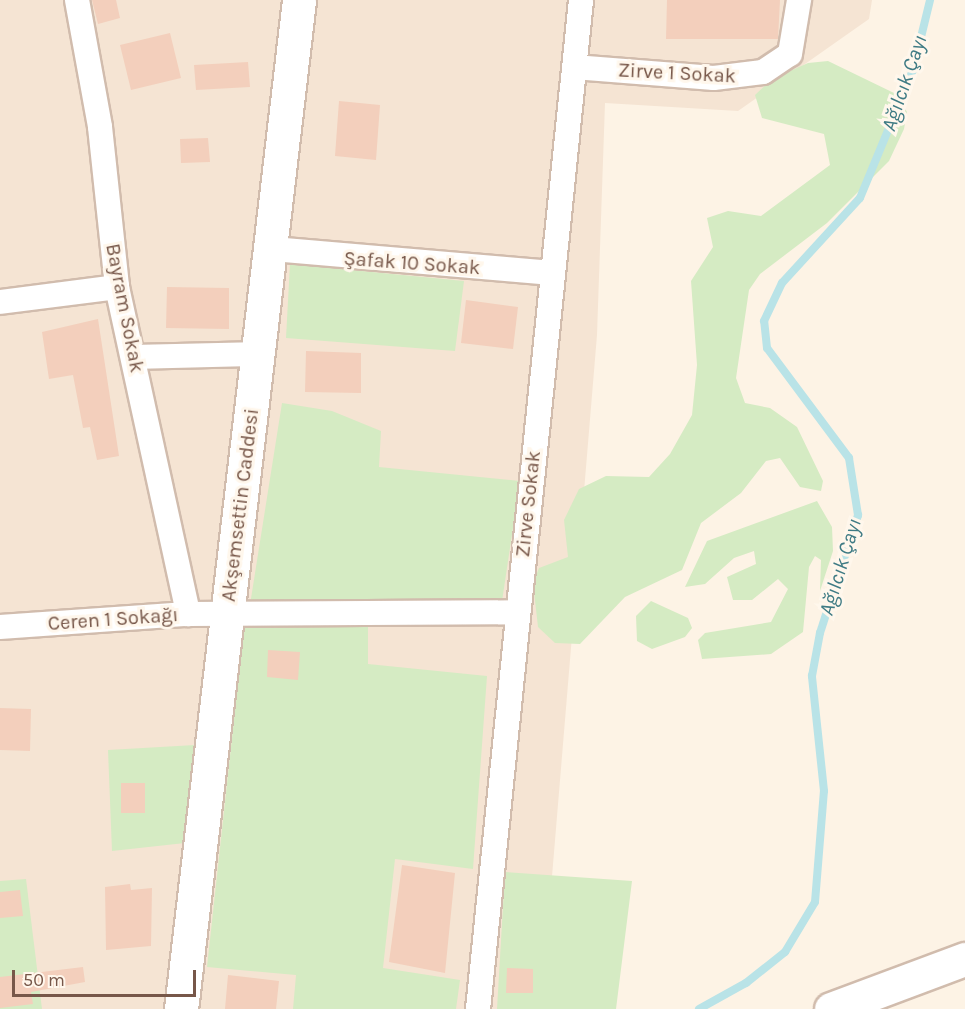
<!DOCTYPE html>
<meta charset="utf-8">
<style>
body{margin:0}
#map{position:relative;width:965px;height:1009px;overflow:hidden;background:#fdf3e5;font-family:Karla,sans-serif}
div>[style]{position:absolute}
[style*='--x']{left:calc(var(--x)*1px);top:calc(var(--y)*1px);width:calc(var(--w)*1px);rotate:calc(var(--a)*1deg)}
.residential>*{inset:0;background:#f5e4d3}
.green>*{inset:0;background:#d5ebc3}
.stream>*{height:8px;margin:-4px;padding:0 4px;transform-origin:4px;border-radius:4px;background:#b9e3e7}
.building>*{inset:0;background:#f3cfbc}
.roads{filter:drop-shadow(2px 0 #d1bcad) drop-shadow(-2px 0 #d1bcad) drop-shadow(0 2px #d1bcad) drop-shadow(0 -2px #d1bcad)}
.street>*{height:24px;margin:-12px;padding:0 12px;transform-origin:12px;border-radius:12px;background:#fff}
.secondary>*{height:33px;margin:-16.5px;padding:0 16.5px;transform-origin:16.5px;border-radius:16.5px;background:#fff}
span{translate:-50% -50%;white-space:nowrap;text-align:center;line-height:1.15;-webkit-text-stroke:6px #fff7ec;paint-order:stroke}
.street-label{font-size:20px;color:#775749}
.water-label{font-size:21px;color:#3f7b84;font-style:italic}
.scale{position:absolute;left:12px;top:970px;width:184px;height:27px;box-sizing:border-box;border:3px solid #775749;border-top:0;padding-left:8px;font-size:18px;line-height:21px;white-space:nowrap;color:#775749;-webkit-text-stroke:4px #fff7ec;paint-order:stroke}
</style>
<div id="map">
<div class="residential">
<i style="clip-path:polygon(0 0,872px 0,869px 19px,738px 111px,605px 103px,597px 335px,541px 1009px,0 1009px)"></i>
</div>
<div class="green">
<i style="clip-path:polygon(828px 61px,894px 93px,907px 112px,904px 129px,889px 161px,827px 223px,760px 274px,749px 290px,736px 378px,745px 403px,770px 408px,797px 427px,823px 481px,821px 491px,800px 487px,780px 458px,766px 461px,741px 493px,701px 523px,682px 570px,625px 597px,580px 644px,555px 643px,538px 627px,533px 583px,539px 568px,568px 557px,564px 520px,579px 489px,606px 476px,649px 477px,670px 454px,692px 415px,697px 365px,691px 281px,713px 247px,707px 218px,728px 211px,761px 216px,830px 165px,824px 134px,762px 118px,755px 95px,772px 79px,808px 63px)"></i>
<i style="clip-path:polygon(290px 264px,464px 281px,455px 351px,286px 338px)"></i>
<i style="clip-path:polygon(282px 403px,332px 411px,381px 431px,379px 467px,520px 481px,501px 608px,249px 611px)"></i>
<i style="clip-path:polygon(817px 501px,832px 527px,833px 551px,820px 591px,821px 560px,815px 556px,809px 567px,803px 632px,771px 654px,702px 659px,698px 640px,705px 633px,771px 622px,788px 589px,778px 579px,752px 600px,733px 600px,727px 577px,756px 564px,754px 551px,734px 558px,705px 584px,685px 587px,707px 541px)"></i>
<i style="clip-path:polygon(651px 601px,688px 618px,692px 628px,685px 637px,652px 649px,637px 641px,636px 616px)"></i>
<i style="clip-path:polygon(245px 619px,368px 619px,368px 664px,487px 676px,473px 869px,395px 859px,383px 968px,460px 980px,456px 1009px,293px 1009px,296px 975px,207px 967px)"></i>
<i style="clip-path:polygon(195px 745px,185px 843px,112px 851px,108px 750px)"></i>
<i style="clip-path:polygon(505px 872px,632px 881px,616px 1009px,497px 1009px)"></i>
<i style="clip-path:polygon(26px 879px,42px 1009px,0 1009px,0 881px)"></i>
</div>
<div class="stream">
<i style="--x:699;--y:1009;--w:54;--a:-29"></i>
<i style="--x:746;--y:983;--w:50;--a:-38.5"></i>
<i style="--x:785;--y:952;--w:58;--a:-59"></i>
<i style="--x:815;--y:902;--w:111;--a:-85.4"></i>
<i style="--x:824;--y:791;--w:116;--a:-96"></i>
<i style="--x:812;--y:676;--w:44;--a:-79.5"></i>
<i style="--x:820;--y:633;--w:124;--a:-72.1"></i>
<i style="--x:858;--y:515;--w:58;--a:-99"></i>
<i style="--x:849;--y:458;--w:137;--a:-126.7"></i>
<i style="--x:767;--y:348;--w:27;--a:-96"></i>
<i style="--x:764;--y:321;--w:42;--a:-64.7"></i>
<i style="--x:782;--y:283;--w:115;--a:-47.5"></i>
<i style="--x:860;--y:198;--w:139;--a:-67.5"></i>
<i style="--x:913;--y:70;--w:72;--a:-76.3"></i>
</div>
<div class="building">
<i style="clip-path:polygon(92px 0,116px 0,120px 18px,98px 24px)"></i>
<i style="clip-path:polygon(667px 0,780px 0,778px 39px,666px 39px)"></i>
<i style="clip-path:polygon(170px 33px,181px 78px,131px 90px,120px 45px)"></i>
<i style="clip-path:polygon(248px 62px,250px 87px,196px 90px,194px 65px)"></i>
<i style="clip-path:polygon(339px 101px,380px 105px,376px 160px,335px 156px)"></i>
<i style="clip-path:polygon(208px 138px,210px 162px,181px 163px,180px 139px)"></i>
<i style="clip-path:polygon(167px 287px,229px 288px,229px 329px,166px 328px)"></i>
<i style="clip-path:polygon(466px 300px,518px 307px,513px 349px,461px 343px)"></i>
<i style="clip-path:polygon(98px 319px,119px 456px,97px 460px,90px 427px,83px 428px,73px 375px,49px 379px,42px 332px)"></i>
<i style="clip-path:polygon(306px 351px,361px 353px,361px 393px,305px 392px)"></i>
<i style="clip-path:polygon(268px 650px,300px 652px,298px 680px,267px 677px)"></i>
<i style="clip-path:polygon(0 708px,31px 709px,30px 751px,0 750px)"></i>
<i style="clip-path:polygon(121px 783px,145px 783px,145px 813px,121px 813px)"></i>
<i style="clip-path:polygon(402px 865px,455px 873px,445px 973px,389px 962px)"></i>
<i style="clip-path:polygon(130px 884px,131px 890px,152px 888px,151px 946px,106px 950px,105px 887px)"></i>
<i style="clip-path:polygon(20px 890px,23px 916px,0 918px,0 892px)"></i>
<i style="clip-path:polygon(83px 967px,85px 982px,31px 992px,33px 1004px,0 1008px,0 977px)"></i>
<i style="clip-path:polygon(507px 968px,533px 969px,533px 993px,506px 993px)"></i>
<i style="clip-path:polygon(228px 975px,279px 981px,276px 1009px,225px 1009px)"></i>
</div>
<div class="roads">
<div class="street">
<i style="--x:77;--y:0;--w:129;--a:79.7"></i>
<i style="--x:100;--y:127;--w:161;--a:83.9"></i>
<i style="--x:117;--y:287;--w:335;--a:77.7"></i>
<i style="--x:574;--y:67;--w:140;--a:4.5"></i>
<i style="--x:714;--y:78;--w:49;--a:-7"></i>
<i style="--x:763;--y:72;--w:32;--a:-34"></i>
<i style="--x:790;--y:54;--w:55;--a:-80.5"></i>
<i style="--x:273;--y:249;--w:280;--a:4.9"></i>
<i style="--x:0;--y:302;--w:118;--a:-7.3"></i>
<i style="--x:134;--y:357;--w:126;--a:-1.4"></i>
<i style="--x:0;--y:627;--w:188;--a:-4"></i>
<i style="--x:188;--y:614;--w:329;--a:-0.3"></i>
<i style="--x:478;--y:1009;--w:1014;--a:-84.17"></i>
</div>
<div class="secondary">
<i style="--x:181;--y:1009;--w:1016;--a:-83.33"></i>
<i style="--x:831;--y:1009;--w:143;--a:-20.5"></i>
</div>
</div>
<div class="street-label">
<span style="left:677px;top:73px;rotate:3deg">Zirve 1 Sokak</span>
<span style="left:412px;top:263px;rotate:4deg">Şafak 10 Sokak</span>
<span style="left:125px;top:308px;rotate:79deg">Bayram Sokak</span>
<span style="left:528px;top:504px;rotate:-84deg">Zirve Sokak</span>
<span style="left:240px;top:505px;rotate:-83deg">Akşemsettin Caddesi</span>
<span style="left:113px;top:619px;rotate:-4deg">Ceren 1 Sokağı</span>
</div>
<div class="water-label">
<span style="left:904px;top:83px;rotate:-71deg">Ağılcık Çayı</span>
<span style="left:840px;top:567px;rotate:-73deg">Ağılcık Çayı</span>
</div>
<div class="scale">50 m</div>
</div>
